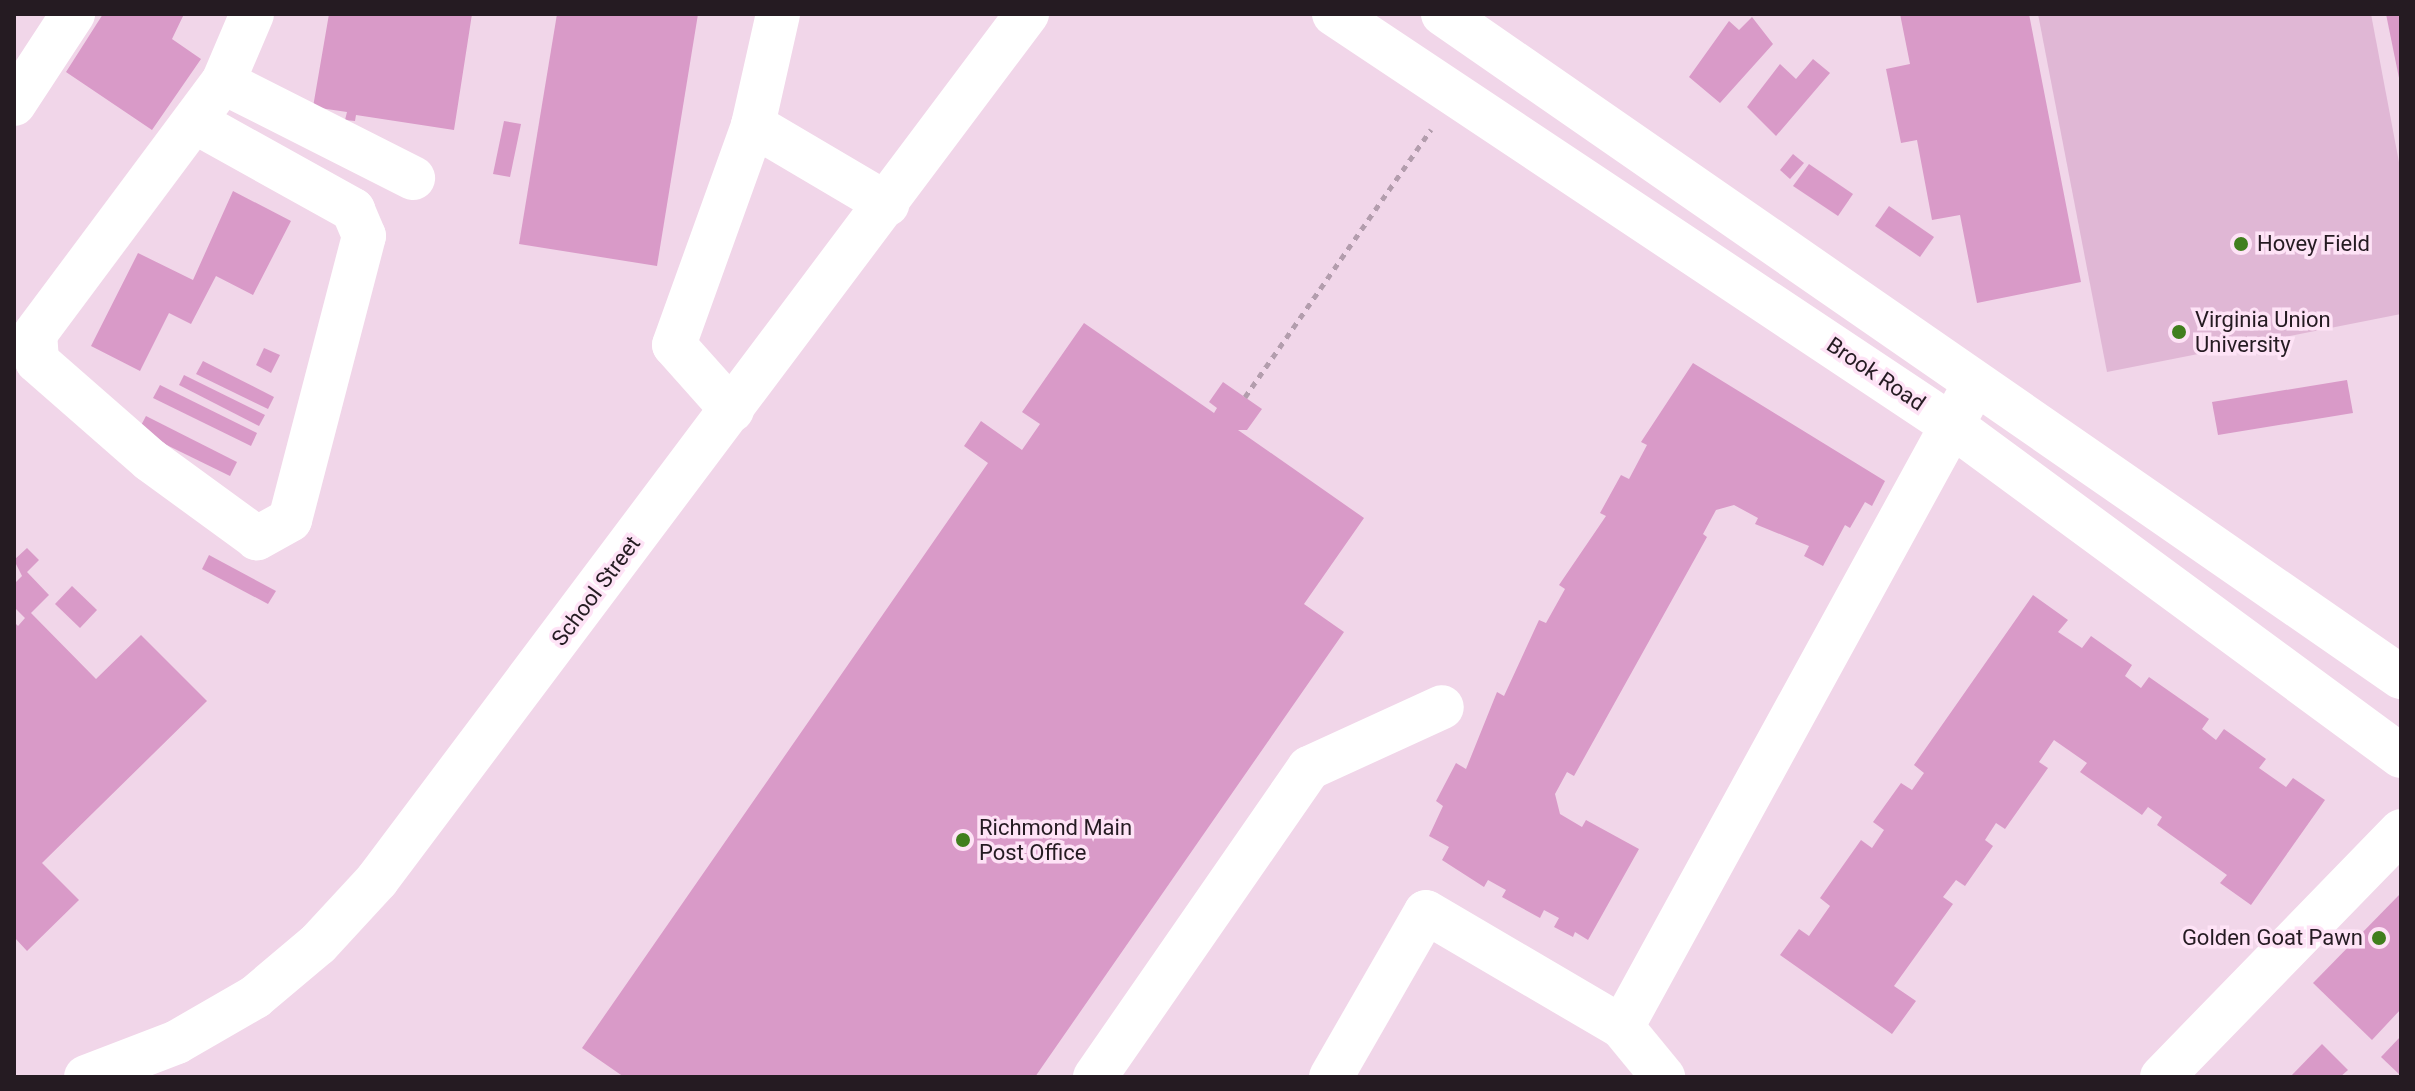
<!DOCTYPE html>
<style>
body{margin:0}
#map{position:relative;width:2415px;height:1091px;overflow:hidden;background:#f1d6e9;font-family:Roboto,sans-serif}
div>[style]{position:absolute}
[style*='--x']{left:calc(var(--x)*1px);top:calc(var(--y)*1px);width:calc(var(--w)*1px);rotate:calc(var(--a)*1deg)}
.green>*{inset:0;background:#e0b7d5}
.building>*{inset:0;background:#d99ac8}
.path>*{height:5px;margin-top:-2.5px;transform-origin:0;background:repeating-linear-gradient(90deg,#b39dad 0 6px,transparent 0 12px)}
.minor>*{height:44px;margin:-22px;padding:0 22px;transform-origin:22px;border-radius:22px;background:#fff}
.major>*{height:44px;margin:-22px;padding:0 22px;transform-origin:22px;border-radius:22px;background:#fff}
.dots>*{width:22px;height:22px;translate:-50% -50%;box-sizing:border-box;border:4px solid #fee3f6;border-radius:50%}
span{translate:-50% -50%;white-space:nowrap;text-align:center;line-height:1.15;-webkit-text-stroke:7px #fee3f6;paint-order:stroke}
.poi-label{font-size:22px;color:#251b22}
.left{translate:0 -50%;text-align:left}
.right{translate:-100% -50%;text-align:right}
.street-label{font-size:22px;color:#251b22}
.frame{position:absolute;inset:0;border:16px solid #251b22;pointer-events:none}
</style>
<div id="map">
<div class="green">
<i style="clip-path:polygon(2038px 14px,2371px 14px,2401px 173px,2401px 314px,2107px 372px)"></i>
</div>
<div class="building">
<i style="clip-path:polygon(103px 14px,184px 14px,172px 39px,201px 59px,152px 130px,66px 72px)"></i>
<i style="clip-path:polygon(329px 14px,472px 14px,454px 130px,356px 115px,355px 121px,345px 120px,347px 112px,313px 107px)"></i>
<i style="clip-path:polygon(557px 14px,698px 14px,657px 266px,519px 244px)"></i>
<i style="clip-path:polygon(1900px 14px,2029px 14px,2081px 282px,1977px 303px,1960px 215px,1932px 220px,1917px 140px,1901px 143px,1886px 69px,1910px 64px)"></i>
<i style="clip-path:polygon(2386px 14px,2401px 14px,2401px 83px,2400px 83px)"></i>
<i style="clip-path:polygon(1752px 17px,1773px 44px,1720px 103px,1689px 77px,1729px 21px,1739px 30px)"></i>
<i style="clip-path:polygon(1813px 59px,1830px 73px,1776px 136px,1747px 107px,1780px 64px,1796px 79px)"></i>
<i style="clip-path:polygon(504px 121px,521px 124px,510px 177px,493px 174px)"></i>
<i style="clip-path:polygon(1793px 154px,1804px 163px,1790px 179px,1780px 170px)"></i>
<i style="clip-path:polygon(1809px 164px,1853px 194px,1838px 216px,1793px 186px)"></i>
<i style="clip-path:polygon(233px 191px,291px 221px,253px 295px,216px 276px,191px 324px,169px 313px,140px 371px,91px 346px,138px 253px,193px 280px)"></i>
<i style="clip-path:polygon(1889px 206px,1934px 237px,1920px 257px,1875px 226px)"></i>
<i style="clip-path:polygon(1084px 323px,1214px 413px,1217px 408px,1209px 402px,1223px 382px,1262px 409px,1247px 430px,1238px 430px,1364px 518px,1304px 604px,1344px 632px,1035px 1077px,624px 1077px,582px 1048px,988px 463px,964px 446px,981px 421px,1022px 450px,1040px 424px,1022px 412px)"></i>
<i style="clip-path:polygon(264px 348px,280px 355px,271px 373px,256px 365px)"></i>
<i style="clip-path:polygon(203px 361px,274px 397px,268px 409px,196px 374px)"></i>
<i style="clip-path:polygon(1693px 363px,1885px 481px,1872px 506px,1865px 502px,1850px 528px,1845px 525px,1823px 566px,1804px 556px,1809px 546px,1755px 524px,1758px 518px,1734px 505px,1716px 510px,1703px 534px,1707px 537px,1574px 776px,1567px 772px,1555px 794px,1560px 814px,1582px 827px,1586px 820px,1639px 849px,1588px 940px,1575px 932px,1573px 937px,1554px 927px,1559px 918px,1544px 910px,1540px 918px,1502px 897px,1506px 890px,1488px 880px,1484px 887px,1442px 860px,1449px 847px,1429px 836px,1443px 806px,1436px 801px,1456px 763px,1466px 769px,1497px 692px,1504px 696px,1539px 620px,1546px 623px,1565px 589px,1559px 585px,1606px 516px,1600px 513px,1621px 475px,1629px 479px,1647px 445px,1641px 442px)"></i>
<i style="clip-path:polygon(184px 375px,265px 415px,259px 426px,179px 385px)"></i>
<i style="clip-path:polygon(2347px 380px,2353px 413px,2218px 435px,2212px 402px)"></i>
<i style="clip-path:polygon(160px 385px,257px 433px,251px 446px,153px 398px)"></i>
<i style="clip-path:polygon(146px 416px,237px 462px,230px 476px,138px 431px)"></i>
<i style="clip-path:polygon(27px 548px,39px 560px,27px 572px,49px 595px,31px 613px,96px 679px,141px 635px,207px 701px,42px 863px,79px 900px,27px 951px,14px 937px,14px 622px,18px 626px,25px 618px,14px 607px,14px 584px,22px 576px,14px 560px)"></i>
<i style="clip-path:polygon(209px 555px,276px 591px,268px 604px,202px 569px)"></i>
<i style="clip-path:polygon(72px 586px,97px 610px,80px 628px,55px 604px)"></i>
<i style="clip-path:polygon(2033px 595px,2068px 620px,2058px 632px,2082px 648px,2091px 636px,2132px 665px,2125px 676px,2141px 688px,2149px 677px,2209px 719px,2202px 729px,2216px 740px,2224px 729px,2266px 759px,2259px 768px,2286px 787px,2293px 778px,2325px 800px,2251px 905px,2220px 883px,2227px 875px,2157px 825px,2162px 817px,2148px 807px,2142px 815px,2080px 772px,2087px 763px,2054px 740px,2039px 762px,2048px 768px,2005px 829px,1996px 823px,1985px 840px,1993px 846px,1965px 886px,1956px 880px,1943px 897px,1953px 904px,1894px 986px,1916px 1001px,1892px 1034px,1780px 955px,1799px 929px,1809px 936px,1830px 906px,1820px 898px,1861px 840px,1872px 848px,1884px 830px,1873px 822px,1901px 783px,1912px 790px,1924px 773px,1914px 765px)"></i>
<i style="clip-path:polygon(2401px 893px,2401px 1009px,2372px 1040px,2313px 983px)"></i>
<i style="clip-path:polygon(2401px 1036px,2401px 1076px,2381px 1057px)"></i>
<i style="clip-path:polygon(2322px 1044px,2348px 1070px,2340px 1077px,2290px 1077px)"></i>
</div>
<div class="path">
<i style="--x:1245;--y:397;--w:326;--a:-55.2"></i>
</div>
<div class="minor">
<i style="--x:252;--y:14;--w:74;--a:113.1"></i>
<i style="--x:223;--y:82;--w:213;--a:26.8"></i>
<i style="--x:14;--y:104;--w:108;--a:-56.8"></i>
<i style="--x:197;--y:123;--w:179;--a:29.1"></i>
<i style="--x:353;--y:210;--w:28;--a:67"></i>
<i style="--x:364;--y:236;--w:293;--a:104.6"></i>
<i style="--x:290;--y:520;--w:38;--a:151"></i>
<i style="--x:257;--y:538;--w:132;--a:-143.9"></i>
<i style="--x:150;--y:460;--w:150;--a:-138.8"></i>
<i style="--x:37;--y:361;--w:27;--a:-94"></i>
<i style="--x:35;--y:334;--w:314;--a:-53.3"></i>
<i style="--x:753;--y:125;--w:156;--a:30.5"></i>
<i style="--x:732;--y:410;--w:87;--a:-131.7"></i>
<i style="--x:674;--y:345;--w:234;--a:-70.2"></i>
<i style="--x:753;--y:125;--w:114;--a:-77.3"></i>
<i style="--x:1622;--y:1027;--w:65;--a:50.6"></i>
<i style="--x:86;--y:1077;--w:97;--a:-21"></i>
<i style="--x:177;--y:1042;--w:90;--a:-30"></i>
<i style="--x:255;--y:997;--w:82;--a:-40.1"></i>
<i style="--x:318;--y:944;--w:87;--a:-47.3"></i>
<i style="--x:377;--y:880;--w:1083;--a:-53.11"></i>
<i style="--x:1095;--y:1077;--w:376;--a:-55.3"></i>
<i style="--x:1309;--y:768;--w:146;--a:-24.6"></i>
<i style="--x:1331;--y:1077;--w:190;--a:-60.1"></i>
<i style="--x:1426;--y:912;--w:227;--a:30.4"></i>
<i style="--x:1622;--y:1027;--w:734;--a:-61.27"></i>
<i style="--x:2162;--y:1077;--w:343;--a:-45.8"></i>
</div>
<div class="major">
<i style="--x:1334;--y:14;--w:745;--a:33.67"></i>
<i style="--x:1954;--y:427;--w:555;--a:36.35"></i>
<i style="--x:1443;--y:14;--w:1165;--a:34.69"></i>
</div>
<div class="dots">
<i style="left:2241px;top:244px;background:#417f1e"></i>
<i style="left:2179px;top:332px;background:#417f1e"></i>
<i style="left:963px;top:840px;background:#417f1e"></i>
<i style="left:2379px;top:938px;background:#417f1e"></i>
</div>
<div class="poi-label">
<span class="left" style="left:2257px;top:244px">Hovey Field</span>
<span class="left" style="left:2195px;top:332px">Virginia Union<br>University</span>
<span class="left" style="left:979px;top:840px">Richmond Main<br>Post Office</span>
<span class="right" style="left:2363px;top:938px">Golden Goat Pawn</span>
</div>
<div class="street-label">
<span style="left:1876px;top:374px;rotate:34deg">Brook Road</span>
<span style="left:596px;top:591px;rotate:-53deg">School Street</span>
</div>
<div class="frame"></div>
</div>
